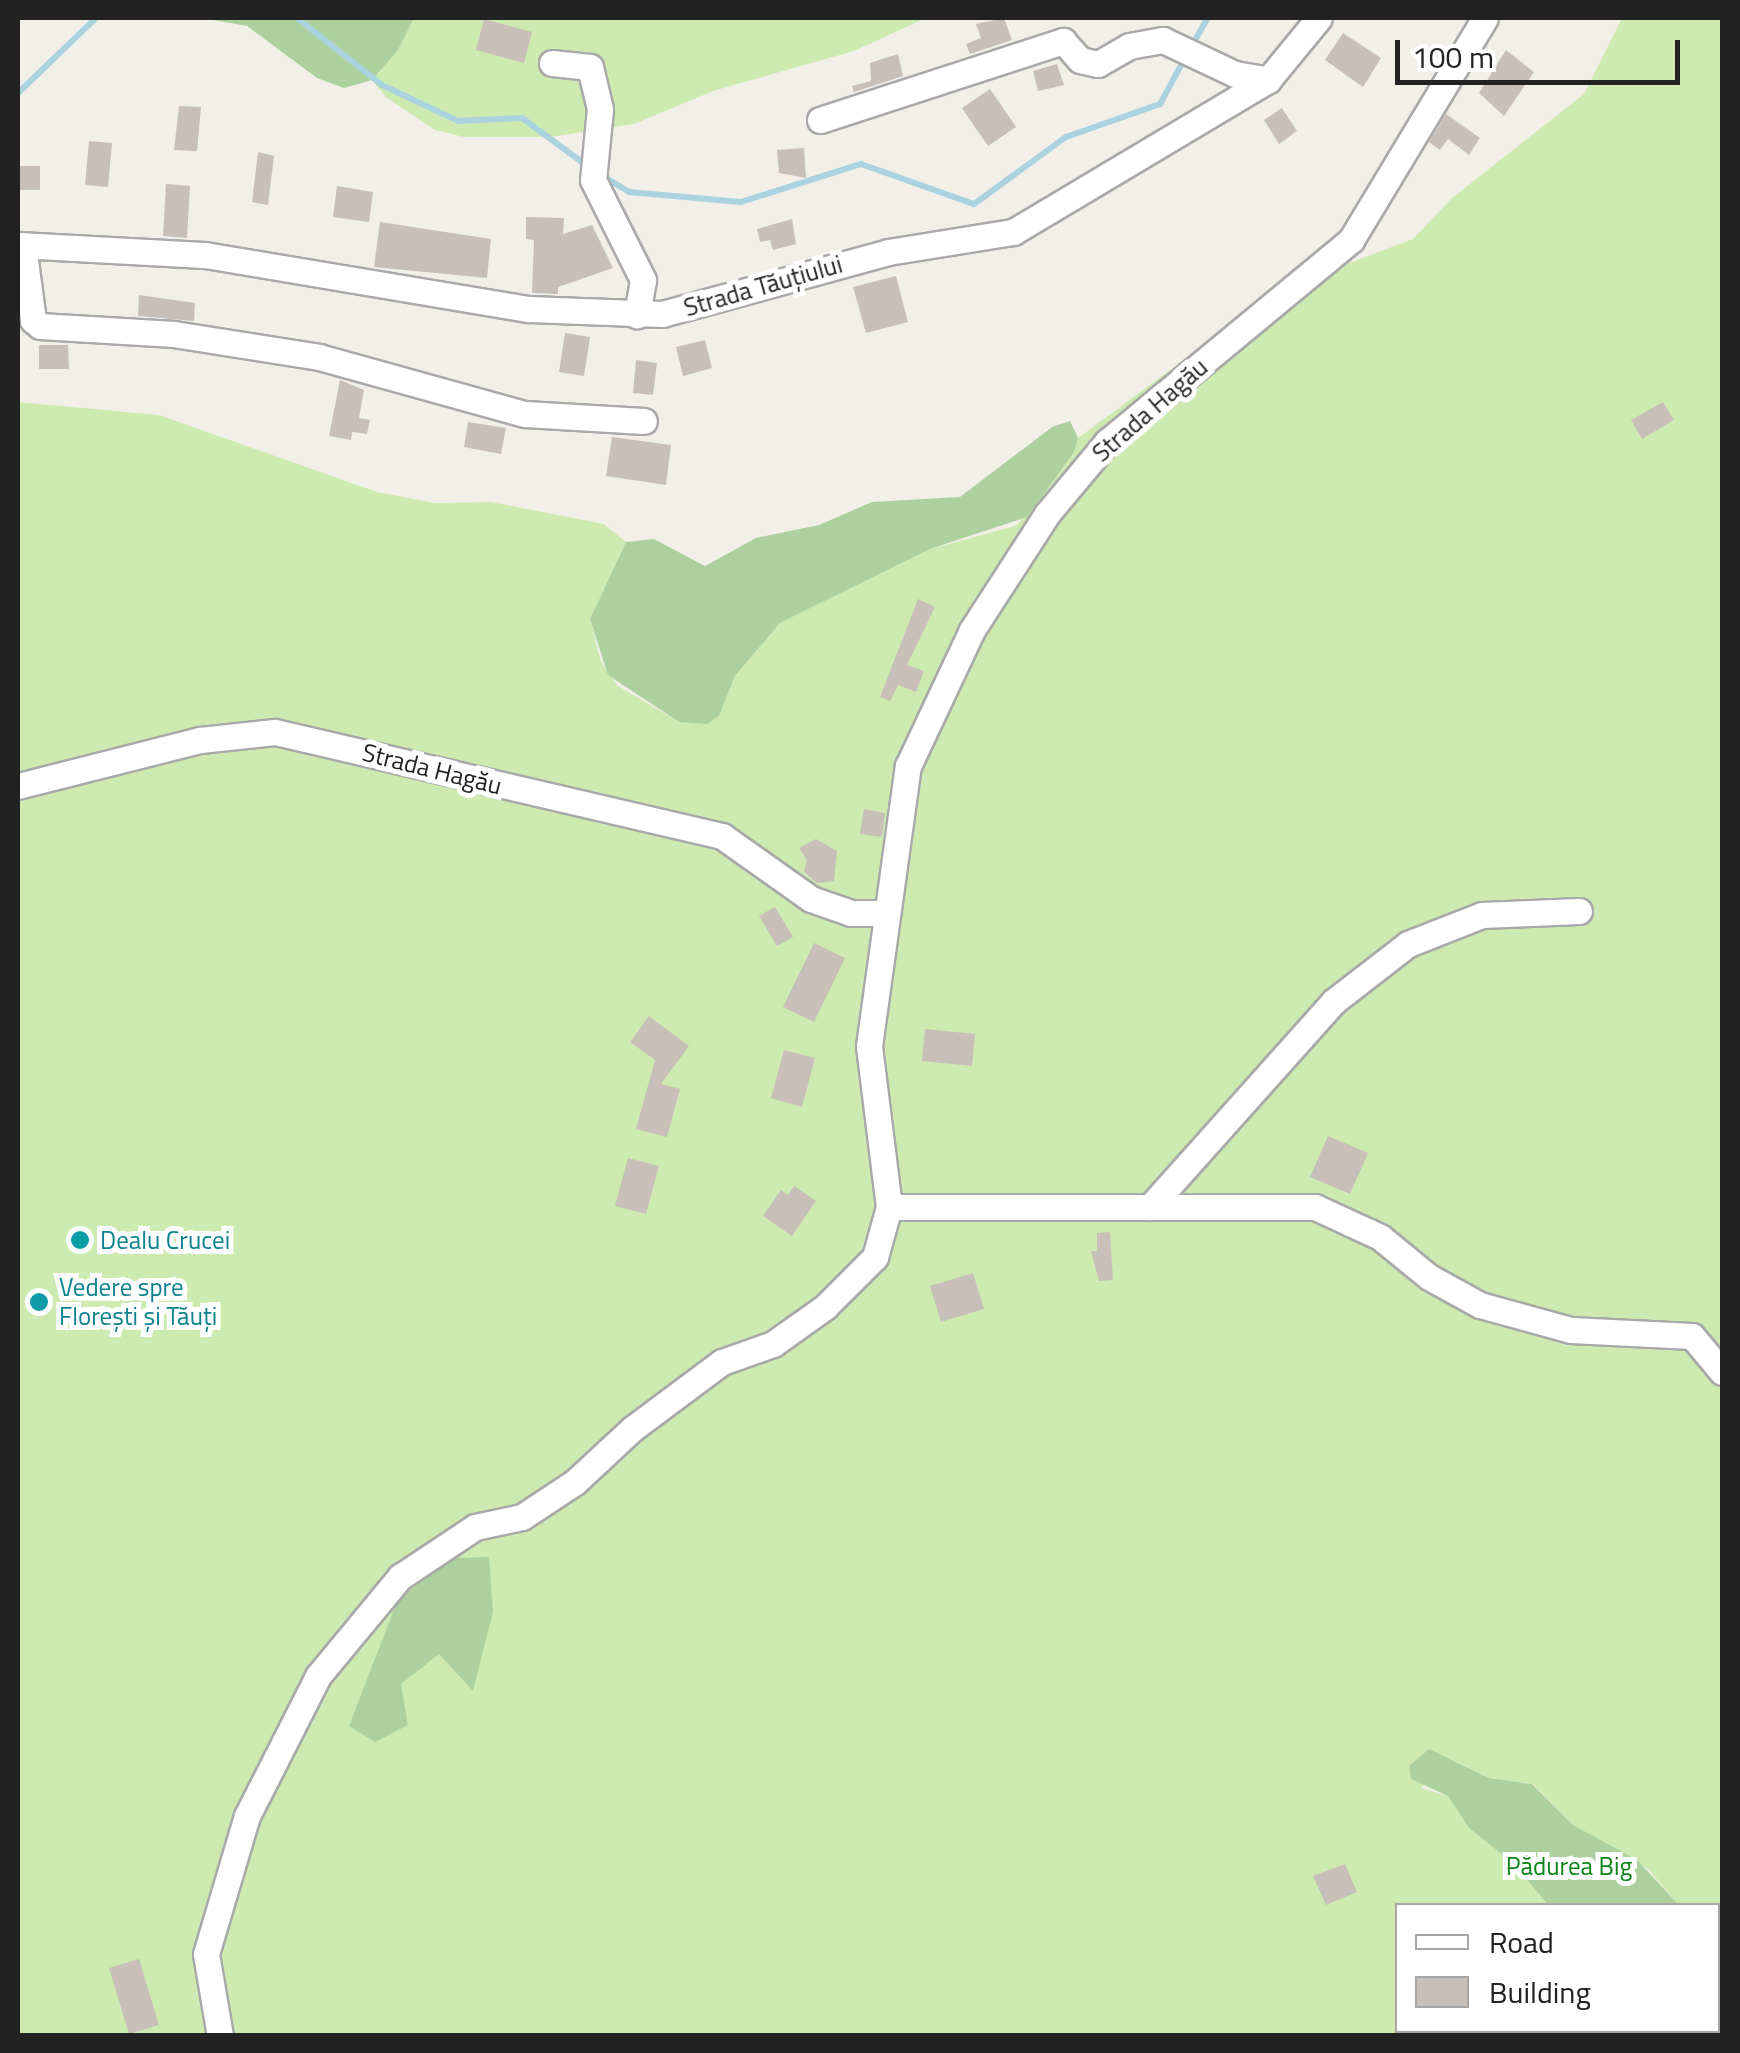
<!DOCTYPE html>
<meta charset="utf-8">
<style>
body{margin:0}
#map{position:relative;width:1740px;height:2053px;overflow:hidden;background:#f2efe9;font-family:"Titillium Web",sans-serif}
div>[style]{position:absolute}
[style*='--x']{left:calc(var(--x)*1px);top:calc(var(--y)*1px);width:calc(var(--w)*1px);rotate:calc(var(--a)*1deg)}
.grass>*{inset:0;background:#cdebb0}
.forest>*{inset:0;background:#add19e}
.stream>*{height:6px;margin:-3px;padding:0 3px;transform-origin:3px;border-radius:3px;background:#aad3df}
.building>*{inset:0;background:#c7bfb8}
.roads{filter:drop-shadow(2px 0 #a9a9a9) drop-shadow(-2px 0 #a9a9a9) drop-shadow(0 2px #a9a9a9) drop-shadow(0 -2px #a9a9a9)}
.minor>*{height:25px;margin:-12.5px;padding:0 12.5px;transform-origin:12.5px;border-radius:12.5px;background:#fff}
.dots>*{width:28px;height:28px;translate:-50% -50%;box-sizing:border-box;border:5px solid #fff;border-radius:50%}
span{translate:-50% -50%;white-space:nowrap;text-align:center;line-height:1.15;-webkit-text-stroke:10px #fff;paint-order:stroke}
.street-label{font-size:25px;color:#222}
.culture-label{font-size:25px;color:#0d838f}
.left{translate:0 -50%;text-align:left}
.park-label{font-size:25px;color:#0c8416}
.frame{position:absolute;inset:0;border:20px solid #222;pointer-events:none}
.legend{position:absolute;left:1395px;top:1903px;width:325px;height:130px;box-sizing:border-box;background:#fff;border:2px solid #a7a7a7;margin:0;padding:12px 18px;list-style:none;font-size:30px;color:#222}
.legend li{display:flex;align-items:center;gap:20px;height:50px}
.legend b{width:50px;border:2px solid #a7a7a7}
.scale{position:absolute;left:1395px;top:40px;width:285px;height:45px;box-sizing:border-box;border:5px solid #222;border-top:0;padding-left:12px;font-size:30px;line-height:35px;white-space:nowrap;color:#222;-webkit-text-stroke:8px #fff;paint-order:stroke}
</style>
<div id="map">
<div class="grass">
<i style="clip-path:polygon(414px 18px,926px 18px,854px 51px,713px 91px,634px 124px,550px 137px,464px 137px,435px 130px,386px 97px,372px 80px,398px 50px)"></i>
<i style="clip-path:polygon(1622px 18px,1722px 18px,1722px 1937px,1718px 1906px,1679px 1905px,1648px 1869px,1573px 1825px,1533px 1784px,1489px 1778px,1451px 1759px,1421px 1788px,1448px 1796px,1469px 1828px,1514px 1864px,1548px 1905px,1398px 1906px,1398px 2030px,1642px 2031px,1641px 2035px,18px 2036px,18px 402px,159px 415px,377px 492px,435px 503px,491px 502px,604px 524px,626px 542px,590px 619px,601px 662px,618px 686px,679px 722px,719px 716px,735px 676px,780px 623px,930px 549px,1015px 526px,1034px 509px,1078px 438px,1278px 290px,1413px 239px,1452px 198px,1584px 94px)"></i>
</div>
<div class="forest">
<i style="clip-path:polygon(202px 18px,414px 18px,398px 50px,372px 80px,344px 88px,317px 78px,247px 26px)"></i>
<i style="clip-path:polygon(1070px 421px,1078px 438px,1074px 452px,1027px 517px,930px 549px,780px 623px,735px 676px,719px 716px,707px 724px,679px 722px,608px 675px,590px 619px,626px 542px,654px 539px,705px 566px,756px 538px,819px 525px,872px 502px,960px 497px,1052px 427px)"></i>
<i style="clip-path:polygon(489px 1557px,493px 1612px,473px 1691px,439px 1654px,401px 1684px,408px 1725px,375px 1742px,349px 1726px,398px 1599px,454px 1558px)"></i>
<i style="clip-path:polygon(1429px 1749px,1489px 1778px,1532px 1784px,1573px 1825px,1637px 1860px,1679px 1905px,1548px 1905px,1514px 1864px,1469px 1828px,1448px 1796px,1411px 1779px,1409px 1766px)"></i>
</div>
<div class="stream">
<i style="--x:297;--y:18;--w:108;--a:38.2"></i>
<i style="--x:382;--y:85;--w:84;--a:25.3"></i>
<i style="--x:458;--y:121;--w:64;--a:-2.7"></i>
<i style="--x:522;--y:118;--w:79;--a:36.3"></i>
<i style="--x:1191;--y:47;--w:34;--a:-60"></i>
<i style="--x:18;--y:93;--w:108;--a:-43.9"></i>
<i style="--x:601;--y:175;--w:33;--a:31"></i>
<i style="--x:629;--y:192;--w:112;--a:5.1"></i>
<i style="--x:741;--y:202;--w:126;--a:-17.6"></i>
<i style="--x:861;--y:164;--w:120;--a:19.5"></i>
<i style="--x:974;--y:204;--w:114;--a:-36.1"></i>
<i style="--x:1066;--y:137;--w:100;--a:-19.3"></i>
<i style="--x:1160;--y:104;--w:52;--a:-61.5"></i>
</div>
<div class="building">
<i style="clip-path:polygon(1004px 18px,1012px 40px,970px 54px,966px 44px,981px 38px,976px 24px)"></i>
<i style="clip-path:polygon(484px 19px,532px 32px,524px 63px,476px 50px)"></i>
<i style="clip-path:polygon(1343px 33px,1381px 58px,1363px 87px,1325px 60px)"></i>
<i style="clip-path:polygon(1506px 50px,1534px 72px,1504px 116px,1479px 93px)"></i>
<i style="clip-path:polygon(898px 54px,903px 76px,854px 92px,852px 86px,871px 81px,870px 63px)"></i>
<i style="clip-path:polygon(1057px 64px,1064px 85px,1038px 91px,1033px 71px)"></i>
<i style="clip-path:polygon(990px 89px,1016px 127px,988px 146px,962px 108px)"></i>
<i style="clip-path:polygon(179px 106px,201px 107px,197px 151px,174px 150px)"></i>
<i style="clip-path:polygon(1282px 108px,1297px 131px,1279px 144px,1264px 120px)"></i>
<i style="clip-path:polygon(1446px 114px,1480px 138px,1469px 155px,1448px 139px,1440px 150px,1429px 142px)"></i>
<i style="clip-path:polygon(89px 141px,112px 143px,108px 187px,85px 185px)"></i>
<i style="clip-path:polygon(804px 148px,806px 178px,779px 173px,777px 150px)"></i>
<i style="clip-path:polygon(258px 152px,274px 156px,268px 205px,252px 202px)"></i>
<i style="clip-path:polygon(18px 166px,40px 166px,40px 190px,18px 190px)"></i>
<i style="clip-path:polygon(166px 184px,190px 186px,187px 238px,163px 236px)"></i>
<i style="clip-path:polygon(337px 186px,373px 192px,369px 222px,333px 217px)"></i>
<i style="clip-path:polygon(526px 217px,564px 218px,563px 234px,592px 225px,613px 268px,558px 287px,558px 294px,532px 293px,534px 240px,526px 239px)"></i>
<i style="clip-path:polygon(792px 219px,796px 244px,773px 250px,770px 240px,760px 242px,757px 229px)"></i>
<i style="clip-path:polygon(380px 222px,491px 239px,487px 278px,374px 267px)"></i>
<i style="clip-path:polygon(896px 276px,908px 322px,866px 333px,853px 287px)"></i>
<i style="clip-path:polygon(139px 295px,195px 303px,194px 321px,138px 316px)"></i>
<i style="clip-path:polygon(565px 333px,590px 337px,584px 376px,559px 372px)"></i>
<i style="clip-path:polygon(705px 340px,712px 368px,683px 376px,676px 347px)"></i>
<i style="clip-path:polygon(39px 345px,68px 345px,69px 369px,39px 369px)"></i>
<i style="clip-path:polygon(636px 360px,657px 363px,653px 395px,633px 393px)"></i>
<i style="clip-path:polygon(340px 380px,364px 390px,359px 418px,370px 420px,367px 434px,352px 432px,351px 440px,329px 436px)"></i>
<i style="clip-path:polygon(1663px 402px,1674px 420px,1642px 439px,1631px 420px)"></i>
<i style="clip-path:polygon(468px 422px,506px 428px,501px 454px,464px 447px)"></i>
<i style="clip-path:polygon(612px 437px,671px 445px,666px 485px,606px 476px)"></i>
<i style="clip-path:polygon(918px 599px,935px 607px,907px 665px,924px 671px,916px 692px,898px 685px,890px 701px,880px 697px)"></i>
<i style="clip-path:polygon(864px 809px,885px 813px,882px 837px,860px 834px)"></i>
<i style="clip-path:polygon(816px 839px,837px 851px,834px 881px,817px 883px,804px 872px,807px 860px,799px 848px)"></i>
<i style="clip-path:polygon(775px 907px,793px 937px,777px 946px,759px 916px)"></i>
<i style="clip-path:polygon(814px 943px,845px 958px,814px 1022px,783px 1007px)"></i>
<i style="clip-path:polygon(649px 1016px,689px 1046px,661px 1084px,680px 1089px,667px 1137px,636px 1129px,655px 1060px,630px 1042px)"></i>
<i style="clip-path:polygon(925px 1029px,975px 1034px,972px 1066px,922px 1061px)"></i>
<i style="clip-path:polygon(784px 1050px,815px 1058px,802px 1107px,771px 1098px)"></i>
<i style="clip-path:polygon(1328px 1136px,1368px 1153px,1350px 1194px,1310px 1177px)"></i>
<i style="clip-path:polygon(628px 1158px,659px 1166px,646px 1214px,615px 1206px)"></i>
<i style="clip-path:polygon(794px 1186px,816px 1201px,792px 1236px,763px 1216px,781px 1190px,788px 1195px)"></i>
<i style="clip-path:polygon(1110px 1232px,1113px 1280px,1099px 1281px,1091px 1251px,1097px 1251px,1097px 1233px)"></i>
<i style="clip-path:polygon(973px 1273px,984px 1309px,941px 1322px,930px 1286px)"></i>
<i style="clip-path:polygon(1345px 1864px,1357px 1892px,1326px 1905px,1313px 1876px)"></i>
<i style="clip-path:polygon(139px 1959px,159px 2025px,129px 2034px,109px 1968px)"></i>
</div>
<div class="roads">
<div class="minor">
<i style="--x:552;--y:63;--w:38;--a:6"></i>
<i style="--x:590;--y:67;--w:43;--a:76.6"></i>
<i style="--x:600;--y:109;--w:71;--a:95.6"></i>
<i style="--x:593;--y:180;--w:112;--a:63.4"></i>
<i style="--x:643;--y:280;--w:36;--a:100"></i>
<i style="--x:820;--y:120;--w:256;--a:-18"></i>
<i style="--x:1063;--y:41;--w:25;--a:48"></i>
<i style="--x:1080;--y:60;--w:18;--a:13"></i>
<i style="--x:1098;--y:64;--w:36;--a:-30"></i>
<i style="--x:1129;--y:46;--w:35;--a:-10"></i>
<i style="--x:1163;--y:40;--w:80;--a:25.3"></i>
<i style="--x:1235;--y:74;--w:34;--a:10"></i>
<i style="--x:18;--y:245;--w:187;--a:3.1"></i>
<i style="--x:205;--y:255;--w:328;--a:9.5"></i>
<i style="--x:529;--y:309;--w:133;--a:2.2"></i>
<i style="--x:662;--y:314;--w:234;--a:-15.3"></i>
<i style="--x:888;--y:252;--w:127;--a:-9.1"></i>
<i style="--x:1013;--y:232;--w:297;--a:-30.8"></i>
<i style="--x:1268;--y:80;--w:80;--a:-50.6"></i>
<i style="--x:23;--y:246;--w:75;--a:82.3"></i>
<i style="--x:33;--y:320;--w:9;--a:41"></i>
<i style="--x:40;--y:326;--w:134;--a:3.4"></i>
<i style="--x:174;--y:334;--w:147;--a:9"></i>
<i style="--x:319;--y:357;--w:214;--a:15.5"></i>
<i style="--x:525;--y:414;--w:119;--a:3.4"></i>
<i style="--x:18;--y:786;--w:188;--a:-14.2"></i>
<i style="--x:200;--y:740;--w:75;--a:-6.1"></i>
<i style="--x:275;--y:732;--w:459;--a:13.1"></i>
<i style="--x:722;--y:836;--w:109;--a:35.3"></i>
<i style="--x:811;--y:899;--w:42;--a:19.3"></i>
<i style="--x:851;--y:913;--w:35;--a:0"></i>
<i style="--x:889;--y:1207;--w:426;--a:0"></i>
<i style="--x:1315;--y:1207;--w:72;--a:24.8"></i>
<i style="--x:1380;--y:1237;--w:63;--a:39.2"></i>
<i style="--x:1429;--y:1277;--w:58;--a:28.8"></i>
<i style="--x:1480;--y:1305;--w:94;--a:15.4"></i>
<i style="--x:1571;--y:1330;--w:121;--a:2.8"></i>
<i style="--x:1692;--y:1336;--w:47;--a:50.2"></i>
<i style="--x:1150;--y:1207;--w:275;--a:-48.2"></i>
<i style="--x:1333;--y:1002;--w:95;--a:-37.7"></i>
<i style="--x:1408;--y:944;--w:79;--a:-21.4"></i>
<i style="--x:1482;--y:915;--w:97;--a:-2.4"></i>
<i style="--x:220;--y:2036;--w:83;--a:-99.7"></i>
<i style="--x:206;--y:1954;--w:144;--a:-73.5"></i>
<i style="--x:247;--y:1816;--w:157;--a:-63.1"></i>
<i style="--x:318;--y:1676;--w:129;--a:-50.4"></i>
<i style="--x:400;--y:1577;--w:90;--a:-33.7"></i>
<i style="--x:475;--y:1527;--w:48;--a:-12"></i>
<i style="--x:522;--y:1517;--w:64;--a:-33.4"></i>
<i style="--x:575;--y:1482;--w:78;--a:-42.9"></i>
<i style="--x:632;--y:1429;--w:112;--a:-36.7"></i>
<i style="--x:722;--y:1362;--w:54;--a:-19.4"></i>
<i style="--x:773;--y:1344;--w:64;--a:-35.4"></i>
<i style="--x:825;--y:1307;--w:71;--a:-45"></i>
<i style="--x:875;--y:1257;--w:52;--a:-74.4"></i>
<i style="--x:889;--y:1207;--w:162;--a:-97.1"></i>
<i style="--x:869;--y:1046;--w:283;--a:-82.1"></i>
<i style="--x:908;--y:766;--w:150;--a:-64.8"></i>
<i style="--x:972;--y:630;--w:138;--a:-57.1"></i>
<i style="--x:1047;--y:514;--w:94;--a:-50.2"></i>
<i style="--x:1107;--y:442;--w:317;--a:-39.6"></i>
<i style="--x:1351;--y:240;--w:259;--a:-58.9"></i>
</div>
</div>
<div class="dots">
<i style="left:80px;top:1240px;background:#0f9aa8"></i>
<i style="left:39px;top:1302px;background:#0f9aa8"></i>
</div>
<div class="street-label">
<span style="left:763px;top:286px;rotate:-16deg">Strada Tăuțiului</span>
<span style="left:1150px;top:410px;rotate:-41deg">Strada Hagău</span>
<span style="left:432px;top:769px;rotate:14deg">Strada Hagău</span>
</div>
<div class="culture-label">
<span class="left" style="left:100px;top:1240px">Dealu Crucei</span>
<span class="left" style="left:59px;top:1302px">Vedere spre<br>Florești și Tăuți</span>
</div>
<div class="park-label">
<span style="left:1569px;top:1866px">Pădurea Big</span>
</div>
<div class="frame"></div>
<ul class="legend">
<li><b style="height:12px;background:#fff"></b>Road</li>
<li><b style="height:28px;background:#c7bfb8"></b>Building</li>
</ul>
<div class="scale">100 m</div>
</div>
